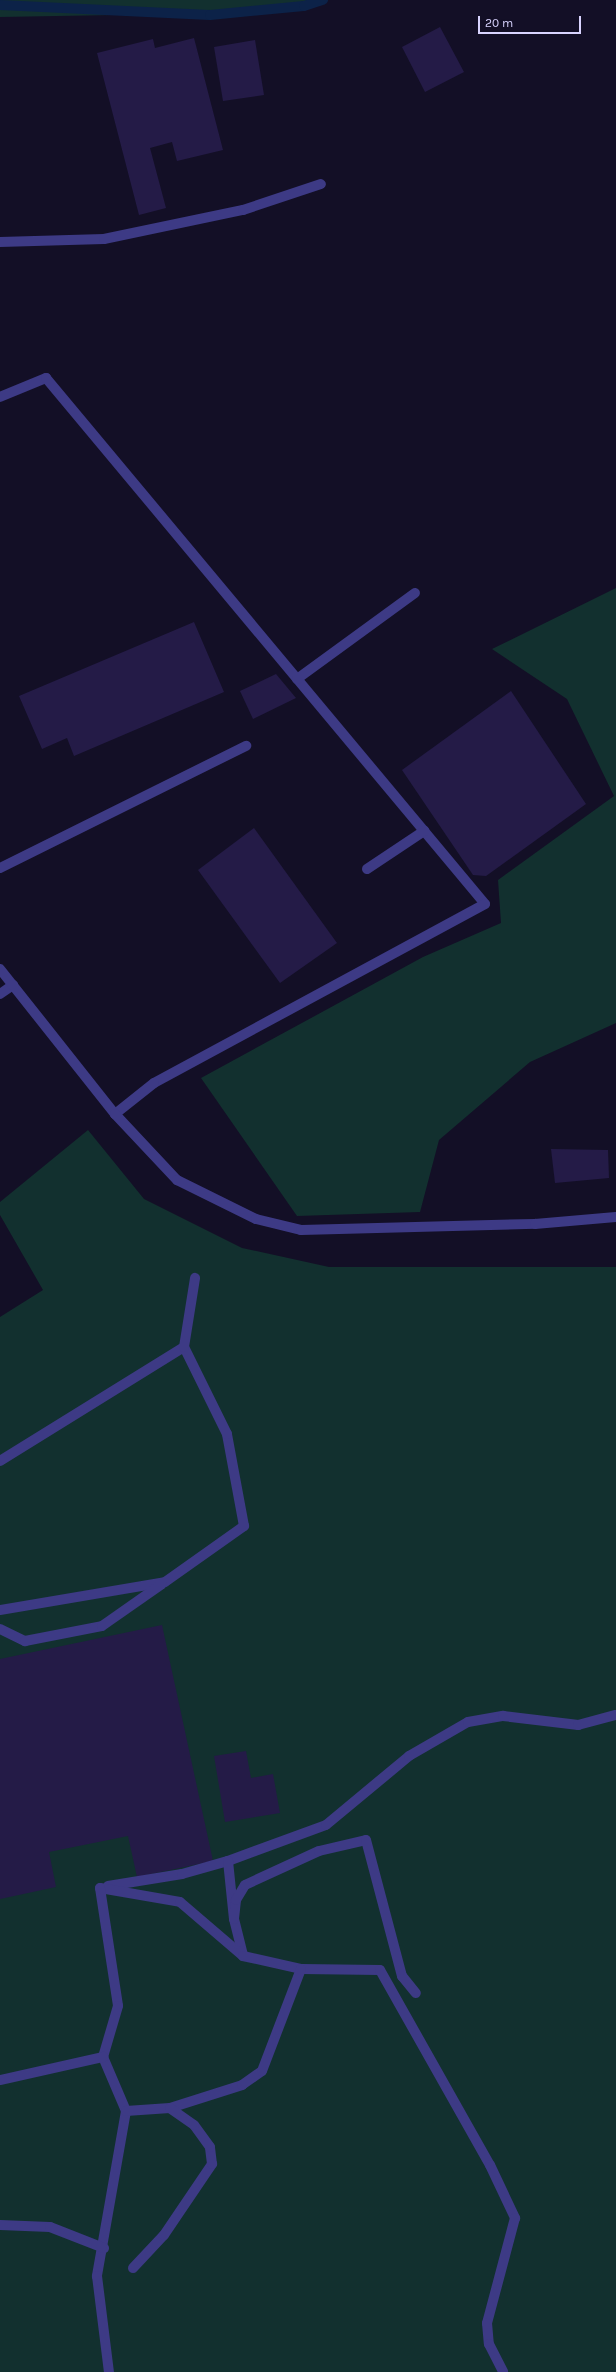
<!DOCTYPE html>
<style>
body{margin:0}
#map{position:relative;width:616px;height:2372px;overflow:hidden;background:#130f26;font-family:Karla,sans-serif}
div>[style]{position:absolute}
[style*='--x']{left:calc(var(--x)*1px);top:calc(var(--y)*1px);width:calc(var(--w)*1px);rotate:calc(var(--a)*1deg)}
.green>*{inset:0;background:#12302f}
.stream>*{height:10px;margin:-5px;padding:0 5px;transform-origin:5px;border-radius:5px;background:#0c2248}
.building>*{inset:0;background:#241b47}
.service>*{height:10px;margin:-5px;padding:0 5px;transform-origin:5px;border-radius:5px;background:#3d3a85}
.minor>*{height:10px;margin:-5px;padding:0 5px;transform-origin:5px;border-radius:5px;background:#3d3a85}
.tertiary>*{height:10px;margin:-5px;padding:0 5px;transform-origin:5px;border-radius:5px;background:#3d3a85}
span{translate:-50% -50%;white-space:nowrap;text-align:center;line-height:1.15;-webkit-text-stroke:3px #130f26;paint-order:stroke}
.scale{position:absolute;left:478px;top:16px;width:103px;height:18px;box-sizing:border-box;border:2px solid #d9d4ff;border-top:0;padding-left:5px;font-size:12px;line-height:14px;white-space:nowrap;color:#d9d4ff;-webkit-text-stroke:3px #130f26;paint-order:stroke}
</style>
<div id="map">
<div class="green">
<i style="clip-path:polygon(0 0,325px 0,285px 12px,0 17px)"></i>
<i style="clip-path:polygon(616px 588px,616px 1023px,530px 1062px,439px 1140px,420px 1212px,297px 1216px,201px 1078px,423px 957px,501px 923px,498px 880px,614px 796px,567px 699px,492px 649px)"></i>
<i style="clip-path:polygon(88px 1130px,144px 1199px,242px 1248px,329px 1267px,616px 1267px,616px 2372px,0 2372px,0 1317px,43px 1290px,0 1215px,0 1202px)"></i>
</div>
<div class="stream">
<i style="--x:0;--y:5;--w:210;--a:2.7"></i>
<i style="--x:210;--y:15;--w:94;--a:-5.5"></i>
<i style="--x:304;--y:6;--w:20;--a:-18"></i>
</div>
<div class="building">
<i style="clip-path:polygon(440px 27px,464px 72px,425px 92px,402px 47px)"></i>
<i style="clip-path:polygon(194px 38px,223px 150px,177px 161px,172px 142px,150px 148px,166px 208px,139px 215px,97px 53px,153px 39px,155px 48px)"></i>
<i style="clip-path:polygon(255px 40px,264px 95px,223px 101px,214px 47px)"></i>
<i style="clip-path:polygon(194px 622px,224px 692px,74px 756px,67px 738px,42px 749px,19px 696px)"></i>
<i style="clip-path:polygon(276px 674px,296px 698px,253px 719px,240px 691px)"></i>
<i style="clip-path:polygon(511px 691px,586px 804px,486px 876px,473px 875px,402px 770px)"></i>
<i style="clip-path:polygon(254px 828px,337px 943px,280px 983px,198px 870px)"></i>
<i style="clip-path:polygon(551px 1149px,608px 1150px,609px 1178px,555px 1183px)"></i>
<i style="clip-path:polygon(162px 1625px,213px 1861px,137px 1877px,128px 1836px,49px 1852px,56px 1887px,0 1899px,0 1659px)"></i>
<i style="clip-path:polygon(246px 1751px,251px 1778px,273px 1774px,280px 1813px,225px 1822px,214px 1756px)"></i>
</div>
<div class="service">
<i style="--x:0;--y:242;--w:104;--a:-1.7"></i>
<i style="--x:104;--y:239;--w:142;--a:-11.8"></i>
<i style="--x:243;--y:210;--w:82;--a:-18.4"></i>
<i style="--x:0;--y:397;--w:50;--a:-22.4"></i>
<i style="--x:46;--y:378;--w:685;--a:50.15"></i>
<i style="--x:485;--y:904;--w:376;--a:151.6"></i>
<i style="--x:154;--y:1083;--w:50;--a:141.5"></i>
<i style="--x:297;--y:679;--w:146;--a:-36.1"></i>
<i style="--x:0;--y:868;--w:275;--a:-26.4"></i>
<i style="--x:367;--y:869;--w:69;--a:-33.7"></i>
<i style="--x:0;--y:1461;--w:216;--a:-31.8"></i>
<i style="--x:0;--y:1610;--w:167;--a:-9.6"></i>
<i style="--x:165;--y:1582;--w:97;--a:-35.3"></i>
<i style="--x:244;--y:1526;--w:94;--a:-100.5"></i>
<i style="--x:227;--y:1434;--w:97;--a:-116.3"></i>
<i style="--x:184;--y:1347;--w:70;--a:-80.9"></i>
<i style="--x:0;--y:1629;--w:28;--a:26"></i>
<i style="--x:25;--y:1641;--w:78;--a:-11"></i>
<i style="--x:102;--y:1626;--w:73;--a:-35"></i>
<i style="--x:228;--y:1861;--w:104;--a:-20.2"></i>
<i style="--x:326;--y:1825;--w:108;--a:-39.7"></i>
<i style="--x:409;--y:1756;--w:68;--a:-30"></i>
<i style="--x:468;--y:1722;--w:36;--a:-10"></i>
<i style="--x:503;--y:1716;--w:76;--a:6.8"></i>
<i style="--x:578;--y:1725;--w:39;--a:-15"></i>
<i style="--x:108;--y:1886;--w:75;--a:-9.2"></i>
<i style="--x:182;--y:1874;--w:48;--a:-15.8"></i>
<i style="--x:228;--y:1861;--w:58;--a:84.1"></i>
<i style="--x:234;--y:1919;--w:38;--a:76"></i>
<i style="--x:100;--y:1888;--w:81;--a:9.9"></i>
<i style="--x:180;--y:1902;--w:83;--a:40.6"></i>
<i style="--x:243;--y:1956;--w:59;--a:12.6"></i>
<i style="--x:301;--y:1969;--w:79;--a:0.7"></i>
<i style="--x:380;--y:1970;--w:224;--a:60.6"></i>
<i style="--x:490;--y:2165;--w:59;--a:64.7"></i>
<i style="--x:515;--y:2218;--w:109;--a:104.9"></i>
<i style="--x:487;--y:2323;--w:21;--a:85"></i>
<i style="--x:489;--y:2344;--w:31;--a:63"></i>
<i style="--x:100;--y:1888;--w:119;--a:81.3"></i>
<i style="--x:118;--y:2006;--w:53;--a:106.4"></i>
<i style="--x:103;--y:2057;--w:59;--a:66.9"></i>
<i style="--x:126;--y:2111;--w:168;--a:100"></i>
<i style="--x:97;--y:2276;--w:97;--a:82.9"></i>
<i style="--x:234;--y:1919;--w:19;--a:-84"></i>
<i style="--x:236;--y:1900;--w:17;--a:-59"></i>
<i style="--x:245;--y:1885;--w:81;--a:-24.7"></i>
<i style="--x:319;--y:1851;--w:48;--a:-13.2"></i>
<i style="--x:366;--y:1840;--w:141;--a:75.2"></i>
<i style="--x:402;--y:1976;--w:22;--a:51"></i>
<i style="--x:0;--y:2080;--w:106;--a:-12.6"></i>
<i style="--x:126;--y:2111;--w:44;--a:-3.9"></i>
<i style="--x:170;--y:2108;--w:76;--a:-17.7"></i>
<i style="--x:242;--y:2085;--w:24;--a:-35"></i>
<i style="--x:262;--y:2071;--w:109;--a:-69.1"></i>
<i style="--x:0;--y:2225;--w:50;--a:2.3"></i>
<i style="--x:50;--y:2227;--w:58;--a:21.3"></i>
<i style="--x:133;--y:2268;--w:45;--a:-46.8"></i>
<i style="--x:164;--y:2235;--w:86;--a:-55.9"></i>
<i style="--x:212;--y:2164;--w:17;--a:-97"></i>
<i style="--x:210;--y:2147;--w:27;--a:-126"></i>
<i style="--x:194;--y:2125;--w:29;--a:-145"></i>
</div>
<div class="minor">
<i style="--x:0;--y:994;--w:16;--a:-35"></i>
</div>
<div class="tertiary">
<i style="--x:0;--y:969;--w:185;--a:51.6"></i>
<i style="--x:115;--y:1114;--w:91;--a:46.8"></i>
<i style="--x:177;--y:1180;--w:88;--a:26.3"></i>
<i style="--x:256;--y:1219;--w:46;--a:13.7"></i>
<i style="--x:301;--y:1230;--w:234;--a:-1.5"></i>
<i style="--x:535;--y:1224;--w:81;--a:-4.9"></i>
</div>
<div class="scale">20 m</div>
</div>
